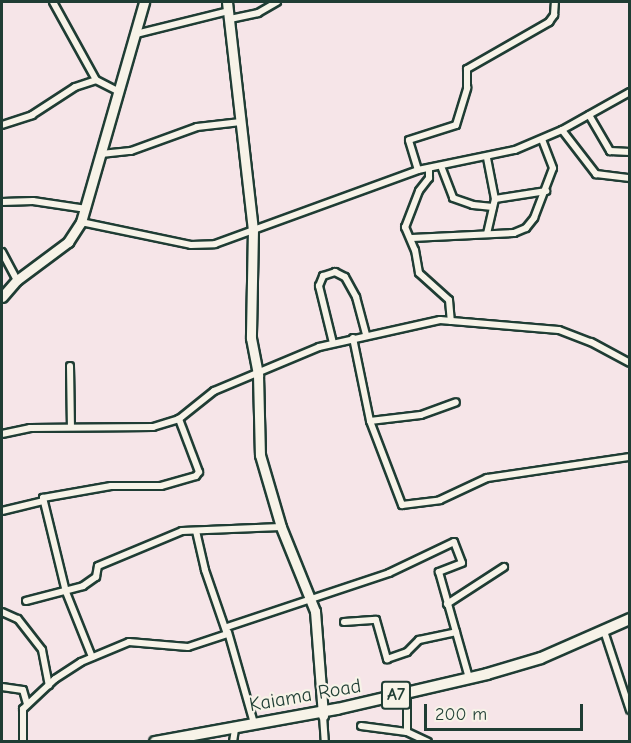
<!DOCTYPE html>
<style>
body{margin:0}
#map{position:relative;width:631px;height:743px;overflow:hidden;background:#f6e5e8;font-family:"Comic Neue",sans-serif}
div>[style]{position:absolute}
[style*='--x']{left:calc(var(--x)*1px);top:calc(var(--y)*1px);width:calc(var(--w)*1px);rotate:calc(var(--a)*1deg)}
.roads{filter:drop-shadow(2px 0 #1f3d34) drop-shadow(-2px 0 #1f3d34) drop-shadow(0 2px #1f3d34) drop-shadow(0 -2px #1f3d34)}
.street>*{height:6px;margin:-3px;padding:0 3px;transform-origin:3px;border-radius:3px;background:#f7f3e8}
.secondary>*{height:9px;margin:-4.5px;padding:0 4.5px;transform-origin:4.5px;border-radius:4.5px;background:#f7f3e8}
.highway>*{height:10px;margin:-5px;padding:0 5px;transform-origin:5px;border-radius:5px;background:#f7f3e8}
span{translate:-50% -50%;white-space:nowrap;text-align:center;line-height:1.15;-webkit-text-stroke:4.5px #f7f3e8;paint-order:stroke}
.shield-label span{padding:2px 4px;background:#f7f3e8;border:2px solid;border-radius:4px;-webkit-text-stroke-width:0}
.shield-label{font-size:18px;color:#1f3d34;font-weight:700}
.street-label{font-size:20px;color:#1f3d34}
.frame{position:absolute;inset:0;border:3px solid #1f3d34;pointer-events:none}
.scale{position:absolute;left:424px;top:704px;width:159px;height:27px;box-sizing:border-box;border:3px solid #1f3d34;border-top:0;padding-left:8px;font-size:18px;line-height:21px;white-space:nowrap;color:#1f3d34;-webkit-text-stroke:4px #f7f3e8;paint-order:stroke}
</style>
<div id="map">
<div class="roads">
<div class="street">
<i style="--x:53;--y:2;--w:89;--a:61.1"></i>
<i style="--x:96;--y:80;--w:25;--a:27"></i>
<i style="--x:230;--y:19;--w:29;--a:-12"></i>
<i style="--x:258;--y:13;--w:22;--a:-30"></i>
<i style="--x:136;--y:34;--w:96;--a:-13.9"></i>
<i style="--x:589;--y:115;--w:42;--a:59.7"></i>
<i style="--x:610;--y:151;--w:20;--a:3"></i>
<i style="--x:2;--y:125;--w:32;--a:-18"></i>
<i style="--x:32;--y:115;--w:51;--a:-33.1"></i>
<i style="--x:75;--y:87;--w:22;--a:-18"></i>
<i style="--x:562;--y:130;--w:56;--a:52.3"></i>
<i style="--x:596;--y:174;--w:34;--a:7"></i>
<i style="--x:101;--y:154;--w:30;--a:-6"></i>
<i style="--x:131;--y:151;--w:70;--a:-20"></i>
<i style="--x:197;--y:127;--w:44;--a:-6.5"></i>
<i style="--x:487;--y:158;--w:42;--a:79"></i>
<i style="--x:495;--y:199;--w:35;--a:103"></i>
<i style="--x:441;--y:166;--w:34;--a:69"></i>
<i style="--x:453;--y:198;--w:21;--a:19"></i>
<i style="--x:473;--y:205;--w:20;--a:6"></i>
<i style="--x:429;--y:168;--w:10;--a:90"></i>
<i style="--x:429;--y:178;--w:16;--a:128"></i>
<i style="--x:419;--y:191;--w:39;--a:111"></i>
<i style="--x:405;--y:227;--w:25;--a:67"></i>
<i style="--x:415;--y:250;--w:23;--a:80"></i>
<i style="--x:419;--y:273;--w:40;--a:42"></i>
<i style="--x:449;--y:300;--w:21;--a:85"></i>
<i style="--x:418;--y:170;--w:31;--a:-107"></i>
<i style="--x:409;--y:140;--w:49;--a:-17.7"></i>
<i style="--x:456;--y:125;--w:39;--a:-73"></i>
<i style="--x:467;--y:88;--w:19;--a:-90"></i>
<i style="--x:467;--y:69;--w:95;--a:-29.8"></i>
<i style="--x:549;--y:22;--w:9;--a:-54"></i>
<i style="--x:554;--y:15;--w:13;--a:-86"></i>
<i style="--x:495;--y:199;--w:52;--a:-8.9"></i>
<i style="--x:2;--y:202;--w:31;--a:-2"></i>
<i style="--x:33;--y:201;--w:54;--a:8.6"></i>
<i style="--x:81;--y:222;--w:112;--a:11.8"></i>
<i style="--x:191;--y:245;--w:24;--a:-2"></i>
<i style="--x:215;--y:244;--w:216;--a:-20"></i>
<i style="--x:418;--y:170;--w:99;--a:-11.7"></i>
<i style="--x:515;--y:150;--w:51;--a:-23.1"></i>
<i style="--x:562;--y:130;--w:78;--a:-29.2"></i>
<i style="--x:412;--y:238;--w:102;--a:-2.8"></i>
<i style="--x:514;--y:233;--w:13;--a:-23"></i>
<i style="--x:526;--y:228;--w:13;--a:-51"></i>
<i style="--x:534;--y:218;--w:53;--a:-69.2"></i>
<i style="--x:553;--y:168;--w:30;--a:-111"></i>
<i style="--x:2;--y:252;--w:32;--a:62"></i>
<i style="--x:353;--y:338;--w:85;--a:78.4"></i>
<i style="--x:370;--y:421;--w:90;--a:69.1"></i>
<i style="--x:402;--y:505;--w:38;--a:-7"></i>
<i style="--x:440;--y:500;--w:52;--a:-25.1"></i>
<i style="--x:487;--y:478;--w:145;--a:-8.4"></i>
<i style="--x:333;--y:343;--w:59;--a:-103.8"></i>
<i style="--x:319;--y:286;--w:11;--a:-68"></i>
<i style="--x:323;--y:276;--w:13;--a:-18"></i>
<i style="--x:335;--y:272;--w:11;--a:27"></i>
<i style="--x:345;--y:277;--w:23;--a:61"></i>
<i style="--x:356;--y:297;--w:39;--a:75"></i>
<i style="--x:70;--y:366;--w:61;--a:89.1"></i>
<i style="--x:370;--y:421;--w:51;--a:-6.7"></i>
<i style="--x:421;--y:415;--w:37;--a:-20"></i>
<i style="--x:2;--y:434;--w:29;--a:-12"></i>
<i style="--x:30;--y:428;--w:123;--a:-0.5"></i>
<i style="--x:153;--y:427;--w:27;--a:-17"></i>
<i style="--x:179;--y:419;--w:45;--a:-38.7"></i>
<i style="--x:214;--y:391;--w:114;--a:-22.7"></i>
<i style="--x:319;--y:347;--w:124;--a:-12.6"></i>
<i style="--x:440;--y:320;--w:119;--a:4.8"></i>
<i style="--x:559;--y:330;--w:34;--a:21"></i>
<i style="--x:591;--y:342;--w:44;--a:28.3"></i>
<i style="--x:2;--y:511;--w:42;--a:-13.7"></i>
<i style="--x:26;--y:601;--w:59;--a:-14.7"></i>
<i style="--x:83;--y:586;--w:16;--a:-35"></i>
<i style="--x:96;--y:577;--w:11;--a:-80"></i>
<i style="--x:98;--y:566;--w:91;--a:-22.6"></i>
<i style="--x:182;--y:531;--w:99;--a:-2.3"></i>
<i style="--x:447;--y:604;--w:68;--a:-33"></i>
<i style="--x:2;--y:612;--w:17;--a:24"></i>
<i style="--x:18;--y:619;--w:39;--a:52"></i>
<i style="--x:42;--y:650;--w:36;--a:79"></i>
<i style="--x:344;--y:622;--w:32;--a:-4"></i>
<i style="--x:376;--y:620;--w:41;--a:74.2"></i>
<i style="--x:387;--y:659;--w:21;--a:-19"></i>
<i style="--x:407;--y:652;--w:17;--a:-45"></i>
<i style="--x:419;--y:640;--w:38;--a:-12"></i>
<i style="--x:227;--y:627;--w:171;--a:-18.4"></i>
<i style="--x:389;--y:573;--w:72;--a:-25.5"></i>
<i style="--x:454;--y:542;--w:22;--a:69"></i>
<i style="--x:462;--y:563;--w:25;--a:159"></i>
<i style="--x:439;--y:572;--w:110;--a:74.2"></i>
<i style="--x:604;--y:631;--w:83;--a:71.8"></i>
<i style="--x:228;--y:632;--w:95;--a:74.1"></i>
<i style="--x:92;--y:657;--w:70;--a:-111.8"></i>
<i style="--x:66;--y:592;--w:97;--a:-103.7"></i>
<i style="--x:43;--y:498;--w:69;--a:-10"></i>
<i style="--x:111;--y:486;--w:50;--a:0"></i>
<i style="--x:161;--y:486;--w:36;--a:-16"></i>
<i style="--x:196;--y:476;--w:5;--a:-53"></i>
<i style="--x:199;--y:472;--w:57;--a:-110.7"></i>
<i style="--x:2;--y:687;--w:21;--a:8"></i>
<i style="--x:23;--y:690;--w:15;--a:74"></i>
<i style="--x:407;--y:699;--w:33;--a:90"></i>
<i style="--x:323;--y:716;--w:26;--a:86"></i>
<i style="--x:361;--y:726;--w:46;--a:7.4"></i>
<i style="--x:407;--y:732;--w:23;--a:25"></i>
<i style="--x:23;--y:742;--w:33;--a:-90"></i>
<i style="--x:23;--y:709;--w:44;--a:-43.2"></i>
<i style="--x:55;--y:679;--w:31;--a:-33"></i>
<i style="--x:81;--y:662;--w:52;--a:-22.6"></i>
<i style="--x:129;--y:642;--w:59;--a:4.8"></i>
<i style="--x:188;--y:647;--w:41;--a:-18.4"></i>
<i style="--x:227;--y:634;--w:68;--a:-109"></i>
<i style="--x:205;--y:570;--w:40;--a:-103"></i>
<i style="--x:233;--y:742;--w:12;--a:-81"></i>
</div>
<div class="secondary">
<i style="--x:227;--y:2;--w:228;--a:83.5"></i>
<i style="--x:253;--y:229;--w:109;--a:91.1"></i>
<i style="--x:251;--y:338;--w:38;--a:79"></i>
<i style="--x:258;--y:375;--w:80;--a:88.6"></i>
<i style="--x:260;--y:455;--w:75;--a:73.7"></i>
<i style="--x:281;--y:527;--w:91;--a:68"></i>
<i style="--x:315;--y:611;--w:105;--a:85.6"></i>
<i style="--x:2;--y:297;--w:23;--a:-49"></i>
<i style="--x:17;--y:280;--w:64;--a:-36.7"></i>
<i style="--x:68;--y:242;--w:24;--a:-57"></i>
<i style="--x:81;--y:222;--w:229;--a:-74"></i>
</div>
<div class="highway">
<i style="--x:155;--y:742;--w:185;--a:-10.3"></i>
<i style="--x:337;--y:709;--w:154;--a:-13.1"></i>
<i style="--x:487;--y:674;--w:56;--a:-16.5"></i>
<i style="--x:541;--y:658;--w:97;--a:-23.7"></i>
</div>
</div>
<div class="shield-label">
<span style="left:396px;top:695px">A7</span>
</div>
<div class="street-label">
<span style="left:305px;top:695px;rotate:-10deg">Kaiama Road</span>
</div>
<div class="frame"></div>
<div class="scale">200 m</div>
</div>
